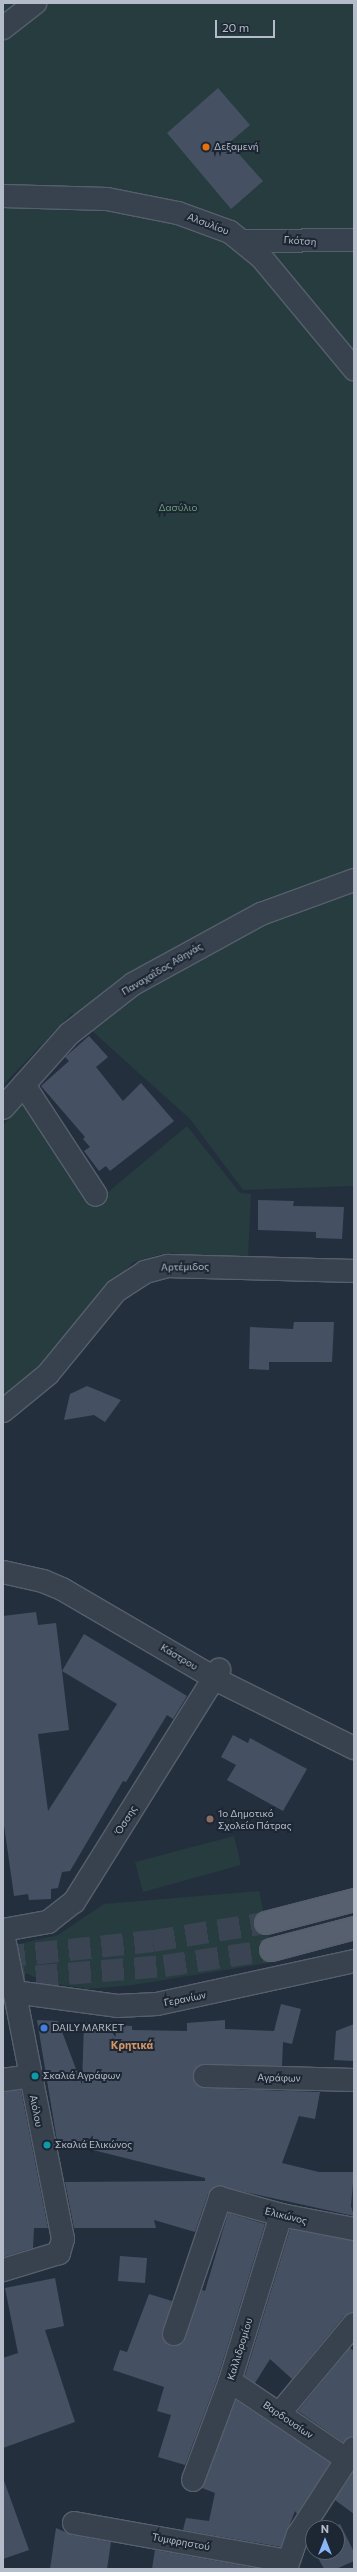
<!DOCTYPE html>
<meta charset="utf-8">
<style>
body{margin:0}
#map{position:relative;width:357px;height:2572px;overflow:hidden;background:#242f3e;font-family:Commissioner,sans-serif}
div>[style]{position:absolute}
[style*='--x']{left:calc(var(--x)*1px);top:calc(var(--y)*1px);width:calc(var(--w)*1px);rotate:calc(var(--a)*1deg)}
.green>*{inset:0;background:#263c3f}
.building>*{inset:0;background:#455162}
.primary-tunnel>*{height:22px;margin-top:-11px;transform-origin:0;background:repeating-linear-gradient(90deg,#3a4453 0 22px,transparent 0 33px)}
.roads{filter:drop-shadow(1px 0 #565f6c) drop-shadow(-1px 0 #565f6c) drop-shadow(0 1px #565f6c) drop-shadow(0 -1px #565f6c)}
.minor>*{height:22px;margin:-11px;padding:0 11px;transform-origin:11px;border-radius:11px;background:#38414e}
.tertiary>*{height:22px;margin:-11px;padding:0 11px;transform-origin:11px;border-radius:11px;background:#38414e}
.primary>*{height:22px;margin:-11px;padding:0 11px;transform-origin:11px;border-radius:11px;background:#56606e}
.dots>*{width:11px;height:11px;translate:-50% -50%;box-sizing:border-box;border:2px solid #1d2633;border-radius:50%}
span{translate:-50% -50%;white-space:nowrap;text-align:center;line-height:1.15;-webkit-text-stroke:4px #1d2633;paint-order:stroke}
.poi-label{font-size:10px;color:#b4bcc9}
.left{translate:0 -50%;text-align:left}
.street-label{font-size:10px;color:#b4bcc9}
.park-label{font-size:10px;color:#6b9a76}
.neighbourhood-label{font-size:11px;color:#d59563;font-weight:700}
.frame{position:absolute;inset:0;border:4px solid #b4bcc9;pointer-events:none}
.north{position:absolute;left:305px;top:2520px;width:40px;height:40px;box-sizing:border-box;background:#1d2633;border:1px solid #59626f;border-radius:50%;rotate:0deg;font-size:11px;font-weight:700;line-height:16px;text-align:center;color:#b4bcc9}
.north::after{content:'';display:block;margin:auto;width:14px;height:18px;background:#8ab4f8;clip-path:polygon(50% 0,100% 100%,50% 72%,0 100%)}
.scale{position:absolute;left:215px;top:20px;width:60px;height:18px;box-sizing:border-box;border:2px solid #b4bcc9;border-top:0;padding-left:5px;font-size:12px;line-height:14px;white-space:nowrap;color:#b4bcc9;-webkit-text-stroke:3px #1d2633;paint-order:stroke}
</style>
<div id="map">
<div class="green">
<i style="clip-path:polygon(3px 3px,354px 3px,354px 1186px,243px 1190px,190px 1119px,72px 1013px,3px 1085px)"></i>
<i style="clip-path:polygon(24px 1101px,95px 1203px,187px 1126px,240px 1193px,251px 1194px,248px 1257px,166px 1253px,133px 1262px,56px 1351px,3px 1399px,3px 1126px)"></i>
<i style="clip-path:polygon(234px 1836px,241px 1865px,143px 1892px,135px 1862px)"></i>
<i style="clip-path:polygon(259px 1891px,274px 1962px,133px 1985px,88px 1989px,45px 1982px,21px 1971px,19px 1944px,58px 1935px,104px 1904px)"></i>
</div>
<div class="building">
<i style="clip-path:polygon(218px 88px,250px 125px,229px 143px,263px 181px,231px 209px,167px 133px)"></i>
<i style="clip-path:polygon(89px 1036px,108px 1057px,96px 1067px,123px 1101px,141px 1083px,174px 1121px,110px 1171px,106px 1166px,99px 1171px,84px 1151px,90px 1147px,83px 1139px,85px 1137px,41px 1086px,69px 1061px,65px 1057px)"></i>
<i style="clip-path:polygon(258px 1200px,294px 1201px,293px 1206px,344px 1207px,342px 1239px,316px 1238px,316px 1232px,258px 1230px)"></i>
<i style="clip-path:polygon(294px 1322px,334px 1322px,332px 1362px,269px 1362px,269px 1370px,249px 1369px,250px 1327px,293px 1329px)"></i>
<i style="clip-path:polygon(87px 1386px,121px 1400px,105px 1422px,94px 1415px,64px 1420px,70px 1394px)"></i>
<i style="clip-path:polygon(evenodd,36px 1612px,38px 1625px,56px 1623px,62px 1671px,84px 1634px,187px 1696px,173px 1719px,167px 1715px,126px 1782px,123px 1781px,70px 1871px,62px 1872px,58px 1888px,51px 1889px,51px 1899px,29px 1900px,28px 1894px,14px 1896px,3px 1818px,3px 1616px,36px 1612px,62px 1671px,117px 1704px,48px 1811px,38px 1734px,69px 1730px,62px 1671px)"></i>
<i style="clip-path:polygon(233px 1735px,248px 1743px,250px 1738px,307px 1769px,283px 1811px,227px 1780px,236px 1765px,221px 1757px)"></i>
<i style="clip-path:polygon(281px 2004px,301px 2009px,292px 2044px,283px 2042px,282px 2066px,205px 2064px,195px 2069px,194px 2082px,205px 2088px,320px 2092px,315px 2119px,299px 2116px,282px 2163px,319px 2172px,354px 2172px,351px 2206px,354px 2216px,217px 2186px,208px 2194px,195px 2232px,154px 2220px,156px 2228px,74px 2228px,65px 2182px,205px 2181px,205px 2178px,57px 2141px,37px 2020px,58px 2021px,82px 2085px,84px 2023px,132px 2026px,132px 2030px,187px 2031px,187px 2023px,225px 2020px,225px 2029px,274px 2031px)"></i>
<i style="clip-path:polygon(354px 2024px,354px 2061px,334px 2060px,336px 2031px)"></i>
<i style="clip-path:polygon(21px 2090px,48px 2228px,34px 2228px,33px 2248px,3px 2257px,3px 2092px)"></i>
<i style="clip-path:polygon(228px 2213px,265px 2224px,218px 2377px,185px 2465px,158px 2457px,171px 2415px,157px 2411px,164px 2387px,113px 2370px,120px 2350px,127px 2352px,149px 2294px,172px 2301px,162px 2337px,170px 2346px,183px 2343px,202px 2290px,205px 2291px)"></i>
<i style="clip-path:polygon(290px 2229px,354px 2241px,354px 2312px,344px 2316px,292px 2379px,270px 2359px,255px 2383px,245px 2376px)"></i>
<i style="clip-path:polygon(120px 2256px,147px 2258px,145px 2283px,118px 2281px)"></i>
<i style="clip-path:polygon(55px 2278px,64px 2326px,45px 2330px,75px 2422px,3px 2448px,3px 2358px,18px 2353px,5px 2288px)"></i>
<i style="clip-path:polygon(350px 2348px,354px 2351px,354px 2436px,343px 2442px,298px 2411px)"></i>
<i style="clip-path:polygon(236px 2400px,330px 2463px,297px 2514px,295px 2511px,281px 2547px,183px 2530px,186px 2518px,209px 2521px,215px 2493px,202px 2488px)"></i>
<i style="clip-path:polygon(354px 2471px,354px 2514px,335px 2500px)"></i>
<i style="clip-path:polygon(3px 2478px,29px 2550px,3px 2559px)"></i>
<i style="clip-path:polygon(340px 2524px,354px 2552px,354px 2561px,336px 2569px,324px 2569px,315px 2552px,337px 2552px,337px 2528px,331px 2528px)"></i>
<i style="clip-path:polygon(56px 2528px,72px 2535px,111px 2542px,107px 2569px,50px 2569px)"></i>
<i style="clip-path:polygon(155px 2550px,262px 2569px,152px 2569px)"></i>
</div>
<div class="primary-tunnel">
<i style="--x:3;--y:1957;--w:151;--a:-6.1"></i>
<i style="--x:153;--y:1941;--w:114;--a:-9.1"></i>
<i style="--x:3;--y:1979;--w:162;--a:-4.6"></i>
<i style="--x:164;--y:1966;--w:108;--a:-8.5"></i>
</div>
<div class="roads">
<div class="minor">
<i style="--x:245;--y:241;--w:109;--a:-0.5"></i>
<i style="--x:24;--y:1085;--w:131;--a:56.8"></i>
<i style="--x:3;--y:1411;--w:58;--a:-39.4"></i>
<i style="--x:48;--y:1374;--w:107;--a:-50.7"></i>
<i style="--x:116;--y:1291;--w:35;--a:-33"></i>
<i style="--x:145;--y:1272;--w:24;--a:-15"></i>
<i style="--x:168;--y:1266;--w:186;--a:1.5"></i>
<i style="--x:3;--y:1572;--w:41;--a:12.7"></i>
<i style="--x:43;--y:1581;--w:21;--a:23"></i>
<i style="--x:62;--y:1589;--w:186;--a:30.3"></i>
<i style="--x:223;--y:1683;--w:146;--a:26.4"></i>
<i style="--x:3;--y:1930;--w:46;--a:-10.1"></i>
<i style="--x:48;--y:1922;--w:33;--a:-38"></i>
<i style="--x:74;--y:1902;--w:274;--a:-58"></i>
<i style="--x:3;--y:1933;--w:312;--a:78.9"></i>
<i style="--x:63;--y:2239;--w:15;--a:106"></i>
<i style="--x:59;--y:2253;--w:59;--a:163.1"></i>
<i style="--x:14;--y:1992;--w:104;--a:7.7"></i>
<i style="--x:117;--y:2006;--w:40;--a:-2.9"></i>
<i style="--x:157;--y:2004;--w:202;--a:-12.3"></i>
<i style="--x:205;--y:2076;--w:149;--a:1.5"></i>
<i style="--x:174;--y:2334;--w:144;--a:-71.3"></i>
<i style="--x:220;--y:2198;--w:63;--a:15.6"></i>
<i style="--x:281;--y:2215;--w:74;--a:10.9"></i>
<i style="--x:230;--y:2381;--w:140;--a:33.9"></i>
<i style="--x:279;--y:2414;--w:117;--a:-50.2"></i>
<i style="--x:193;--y:2480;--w:106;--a:-69.5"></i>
<i style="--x:230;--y:2381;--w:174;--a:-72.9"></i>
<i style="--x:74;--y:2523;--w:217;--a:10.1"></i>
<i style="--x:286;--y:2569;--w:36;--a:-71"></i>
<i style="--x:298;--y:2535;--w:103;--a:-57.2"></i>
</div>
<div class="tertiary">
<i style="--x:3;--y:28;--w:41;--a:-38"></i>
<i style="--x:3;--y:196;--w:104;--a:1.7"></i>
<i style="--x:107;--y:199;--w:72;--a:11.2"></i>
<i style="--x:178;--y:213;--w:55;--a:20.1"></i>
<i style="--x:230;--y:232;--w:40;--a:39"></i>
<i style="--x:261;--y:257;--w:146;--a:50.3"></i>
<i style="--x:3;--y:1108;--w:99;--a:-48.3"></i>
<i style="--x:69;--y:1034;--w:81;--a:-38"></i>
<i style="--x:133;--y:984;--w:146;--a:-28.7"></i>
<i style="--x:261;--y:914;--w:99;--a:-20.1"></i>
<i style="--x:3;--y:2080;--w:27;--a:-8"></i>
</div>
<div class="primary">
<i style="--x:266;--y:1923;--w:91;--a:-14.6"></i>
<i style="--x:271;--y:1950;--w:86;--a:-14.8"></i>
</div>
</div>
<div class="dots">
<i style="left:206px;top:147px;background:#e8710a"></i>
<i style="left:210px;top:1819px;background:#8d6e63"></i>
<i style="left:44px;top:2028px;background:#3f7fe0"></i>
<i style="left:35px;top:2076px;background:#0f9aa8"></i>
<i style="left:47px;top:2145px;background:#0f9aa8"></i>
</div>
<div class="poi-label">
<span class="left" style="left:214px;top:147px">Δεξαμενή</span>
<span class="left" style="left:218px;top:1819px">1ο Δημοτικό<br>Σχολείο Πάτρας</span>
<span class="left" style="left:52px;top:2028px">DAILY MARKET</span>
<span class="left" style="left:43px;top:2076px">Σκαλιά Αγράφων</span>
<span class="left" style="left:55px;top:2145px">Σκαλιά Ελικώνος</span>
</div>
<div class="street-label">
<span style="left:208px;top:224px;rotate:21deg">Αλσυλίου</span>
<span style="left:300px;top:241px;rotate:4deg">Γκότση</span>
<span style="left:162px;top:969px;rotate:-31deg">Παναχαΐδος Αθηνάς</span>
<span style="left:185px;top:1267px;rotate:-1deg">Αρτέμιδος</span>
<span style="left:179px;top:1657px;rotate:31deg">Κάστρου</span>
<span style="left:126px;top:1820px;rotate:-58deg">Όσσης</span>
<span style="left:185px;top:1999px;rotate:-11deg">Γερανίων</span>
<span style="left:279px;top:2078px;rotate:1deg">Αγράφων</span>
<span style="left:36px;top:2111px;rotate:79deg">Αιόλου</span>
<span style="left:286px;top:2216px;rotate:14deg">Ελικώνος</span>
<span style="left:240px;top:2349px;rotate:-73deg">Καλλιδρομίου</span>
<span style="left:288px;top:2420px;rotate:34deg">Βαρδουσίων</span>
<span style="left:181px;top:2542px;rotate:10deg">Τυμφρηστού</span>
</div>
<div class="park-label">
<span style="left:178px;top:508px">Δασύλιο</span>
</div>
<div class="neighbourhood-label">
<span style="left:132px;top:2045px">Κρητικά</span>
</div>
<div class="frame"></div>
<div class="north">N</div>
<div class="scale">20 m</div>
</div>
